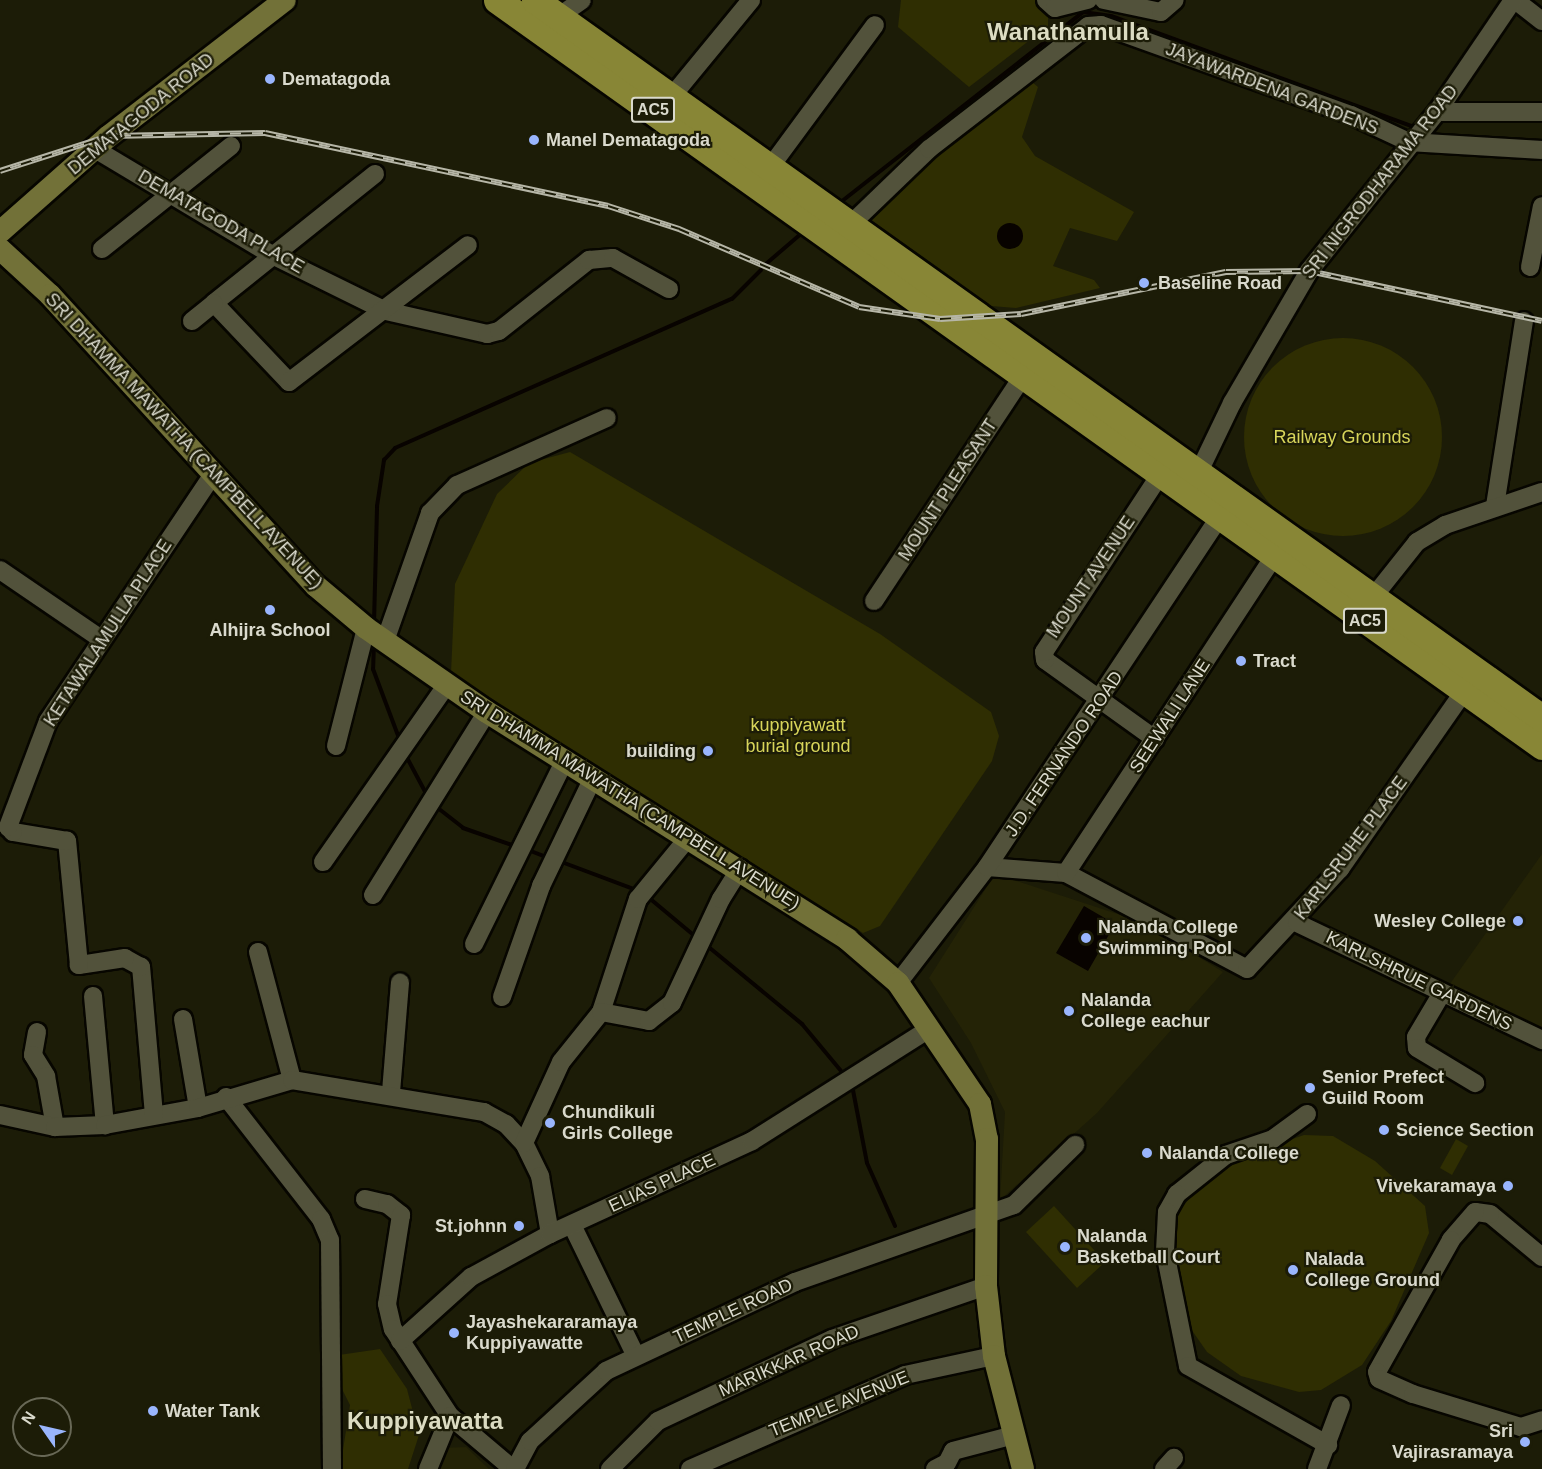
<!DOCTYPE html>
<style>
body{margin:0}
#map{position:relative;width:1542px;height:1469px;overflow:hidden;background:#1c1c07;font-family:Helvetica,sans-serif}
div>[style]{position:absolute}
[style*='--x']{left:calc(var(--x)*1px);top:calc(var(--y)*1px);width:calc(var(--w)*1px);rotate:calc(var(--a)*1deg)}
.built>*{inset:0;background:#242306}
.green>*{inset:0;background:#2f2e02}
.round{border-radius:50%}
.water>*{inset:0;background:#080300}
.stream>*{height:4px;margin:-2px;padding:0 2px;transform-origin:2px;border-radius:2px;background:#080300}
.roads{filter:drop-shadow(2px 0 #070600) drop-shadow(-2px 0 #070600) drop-shadow(0 2px #070600) drop-shadow(0 -2px #070600)}
.minor>*{height:18px;margin:-9px;padding:0 9px;transform-origin:9px;border-radius:9px;background:#52523b}
.major>*{height:22px;margin:-11px;padding:0 11px;transform-origin:11px;border-radius:11px;background:#727138}
.highway>*{height:27px;margin:-13.5px;padding:0 13.5px;transform-origin:13.5px;border-radius:13.5px;background:#888636}
.rail>*{height:6px;margin-top:-3px;transform-origin:0;background:repeating-linear-gradient(90deg,#1c1c07 0 11px,#b6b6a7 0 22px);box-sizing:border-box;border-block:2px solid #b6b6a7}
.dots>*{width:16px;height:16px;translate:-50% -50%;box-sizing:border-box;border:3px solid #1c1c07;border-radius:50%}
span{translate:-50% -50%;white-space:nowrap;text-align:center;line-height:1.15;-webkit-text-stroke:4.5px #1c1c07;paint-order:stroke}
.shield-label span{padding:2px 4px;background:#1c1c07;border:2px solid;border-radius:4px;-webkit-text-stroke-width:0}
.shield-label{font-size:16px;color:#dadacd;font-weight:700}
.poi-label{font-size:18px;color:#dadacd;font-weight:700}
.left{translate:0 -50%;text-align:left}
.right{translate:-100% -50%;text-align:right}
.street-label{font-size:18px;color:#dadacd}
.park-label{font-size:18px;color:#d8d55a}
.district-label{font-size:24px;color:#dcdcc2;font-weight:700}
.north{position:absolute;left:12px;top:1397px;width:60px;height:60px;box-sizing:border-box;background:#1c1c07;border:2px solid #686856;border-radius:50%;rotate:304deg;font-size:16px;font-weight:700;line-height:24px;text-align:center;color:#dadacd}
.north::after{content:'';display:block;margin:auto;width:21px;height:27px;background:#99b5fd;clip-path:polygon(50% 0,100% 100%,50% 72%,0 100%)}
</style>
<div id="map">
<div class="built">
<i style="clip-path:polygon(1542px 854px,1542px 1031px,1447px 988px)"></i>
<i style="clip-path:polygon(995px 874px,1142px 922px,1223px 972px,1097px 1113px,1000px 1200px,1005px 1112px,971px 1043px,929px 978px)"></i>
<i style="clip-path:polygon(466px 1447px,489px 1469px,433px 1469px,441px 1448px)"></i>
</div>
<div class="green">
<i style="clip-path:polygon(901px 0,1040px 0,1048px 12px,1048px 26px,969px 87px,898px 27px)"></i>
<i style="clip-path:polygon(1032px 82px,1038px 87px,1022px 137px,1035px 156px,1134px 212px,1117px 241px,1070px 228px,1053px 266px,1094px 280px,1100px 288px,1016px 308px,991px 306px,871px 220px,870px 212px,955px 136px)"></i>
<i class="round" style="left:1244px;top:338px;width:198px;height:198px"></i>
<i style="clip-path:polygon(570px 452px,880px 634px,991px 712px,999px 736px,992px 761px,880px 926px,863px 933px,451px 673px,455px 584px,497px 494px,529px 463px)"></i>
<i style="clip-path:polygon(1304px 1135px,1333px 1136px,1375px 1161px,1425px 1206px,1429px 1233px,1391px 1321px,1362px 1365px,1321px 1390px,1299px 1392px,1241px 1376px,1207px 1352px,1184px 1319px,1175px 1291px,1173px 1220px,1200px 1184px,1232px 1160px)"></i>
<i style="clip-path:polygon(1456px 1139px,1468px 1146px,1452px 1175px,1440px 1168px)"></i>
<i style="clip-path:polygon(1054px 1206px,1105px 1262px,1077px 1288px,1026px 1232px)"></i>
<i style="clip-path:polygon(380px 1349px,407px 1389px,419px 1435px,408px 1469px,340px 1469px,350px 1405px,339px 1383px,339px 1355px)"></i>
</div>
<div class="water">
<i class="round" style="left:997px;top:223px;width:26px;height:26px"></i>
<i style="clip-path:polygon(1084px 906px,1115px 924px,1088px 971px,1056px 953px)"></i>
</div>
<div class="stream">
<i style="--x:837;--y:205;--w:313;--a:-38.1"></i>
<i style="--x:1083;--y:12;--w:28;--a:8"></i>
<i style="--x:1111;--y:16;--w:326;--a:20.1"></i>
<i style="--x:767;--y:263;--w:48;--a:-40.7"></i>
<i style="--x:374;--y:623;--w:117;--a:-88.5"></i>
<i style="--x:377;--y:506;--w:47;--a:-81.3"></i>
<i style="--x:384;--y:460;--w:16;--a:-47"></i>
<i style="--x:395;--y:448;--w:368;--a:-23.9"></i>
<i style="--x:732;--y:299;--w:41;--a:-45"></i>
<i style="--x:374;--y:643;--w:26;--a:92"></i>
<i style="--x:373;--y:669;--w:77;--a:69.4"></i>
<i style="--x:405;--y:754;--w:49;--a:61.9"></i>
<i style="--x:434;--y:805;--w:37;--a:38"></i>
<i style="--x:463;--y:828;--w:58;--a:19.1"></i>
<i style="--x:528;--y:850;--w:22;--a:21"></i>
<i style="--x:559;--y:861;--w:85;--a:20.6"></i>
<i style="--x:648;--y:897;--w:64;--a:39.9"></i>
<i style="--x:705;--y:944;--w:126;--a:39.5"></i>
<i style="--x:802;--y:1024;--w:69;--a:50.3"></i>
<i style="--x:852;--y:1085;--w:79;--a:79.1"></i>
<i style="--x:867;--y:1163;--w:69;--a:66"></i>
</div>
<div class="roads">
<div class="minor">
<i style="--x:1046;--y:0;--w:12;--a:42"></i>
<i style="--x:1055;--y:8;--w:34;--a:-14"></i>
<i style="--x:1104;--y:0;--w:58;--a:11.9"></i>
<i style="--x:1161;--y:12;--w:18;--a:-41"></i>
<i style="--x:1515;--y:0;--w:34;--a:38"></i>
<i style="--x:558;--y:17;--w:29;--a:-35"></i>
<i style="--x:673;--y:95;--w:123;--a:-50.6"></i>
<i style="--x:1437;--y:112;--w:105;--a:0"></i>
<i style="--x:95;--y:149;--w:206;--a:30.9"></i>
<i style="--x:272;--y:255;--w:127;--a:26.2"></i>
<i style="--x:386;--y:311;--w:104;--a:12.8"></i>
<i style="--x:487;--y:334;--w:12;--a:-14"></i>
<i style="--x:499;--y:331;--w:115;--a:-38.3"></i>
<i style="--x:589;--y:260;--w:24;--a:-5"></i>
<i style="--x:613;--y:258;--w:64;--a:29"></i>
<i style="--x:771;--y:166;--w:175;--a:-53.6"></i>
<i style="--x:375;--y:174;--w:206;--a:141.3"></i>
<i style="--x:214;--y:303;--w:109;--a:46.5"></i>
<i style="--x:289;--y:382;--w:225;--a:-37.4"></i>
<i style="--x:850;--y:225;--w:110;--a:-43.9"></i>
<i style="--x:929;--y:149;--w:201;--a:-37.7"></i>
<i style="--x:1088;--y:26;--w:13;--a:-4"></i>
<i style="--x:1101;--y:25;--w:266;--a:19.8"></i>
<i style="--x:1351;--y:115;--w:64;--a:25"></i>
<i style="--x:1409;--y:142;--w:133;--a:3.4"></i>
<i style="--x:102;--y:249;--w:165;--a:-38.6"></i>
<i style="--x:1530;--y:267;--w:62;--a:-78.9"></i>
<i style="--x:192;--y:321;--w:28;--a:-39"></i>
<i style="--x:1194;--y:482;--w:88;--a:-64.3"></i>
<i style="--x:1232;--y:403;--w:153;--a:-59.7"></i>
<i style="--x:1309;--y:271;--w:204;--a:-51.2"></i>
<i style="--x:1437;--y:112;--w:135;--a:-55.8"></i>
<i style="--x:1495;--y:506;--w:187;--a:-81.1"></i>
<i style="--x:0;--y:570;--w:122;--a:34.3"></i>
<i style="--x:1374;--y:596;--w:69;--a:-51.5"></i>
<i style="--x:1417;--y:542;--w:33;--a:-31"></i>
<i style="--x:1445;--y:525;--w:102;--a:-18.8"></i>
<i style="--x:874;--y:601;--w:266;--a:-56.5"></i>
<i style="--x:385;--y:641;--w:136;--a:-70.6"></i>
<i style="--x:430;--y:513;--w:39;--a:-46"></i>
<i style="--x:457;--y:485;--w:164;--a:-24.1"></i>
<i style="--x:1155;--y:739;--w:135;--a:-144.3"></i>
<i style="--x:1045;--y:660;--w:8;--a:-97"></i>
<i style="--x:1044;--y:652;--w:212;--a:-56.8"></i>
<i style="--x:336;--y:746;--w:122;--a:-75.7"></i>
<i style="--x:323;--y:862;--w:217;--a:-55.1"></i>
<i style="--x:987;--y:867;--w:79;--a:4.3"></i>
<i style="--x:1066;--y:873;--w:205;--a:27.9"></i>
<i style="--x:1247;--y:969;--w:137;--a:-47.1"></i>
<i style="--x:1340;--y:869;--w:218;--a:-55.1"></i>
<i style="--x:1066;--y:873;--w:377;--a:-56.7"></i>
<i style="--x:373;--y:895;--w:216;--a:-58.1"></i>
<i style="--x:1297;--y:923;--w:272;--a:25.5"></i>
<i style="--x:474;--y:944;--w:205;--a:-63.7"></i>
<i style="--x:258;--y:952;--w:132;--a:75.1"></i>
<i style="--x:898;--y:983;--w:146;--a:-52.5"></i>
<i style="--x:987;--y:867;--w:419;--a:-56.4"></i>
<i style="--x:1442;--y:993;--w:51;--a:120.6"></i>
<i style="--x:1416;--y:1037;--w:11;--a:85"></i>
<i style="--x:1417;--y:1048;--w:68;--a:31.1"></i>
<i style="--x:93;--y:996;--w:130;--a:84.7"></i>
<i style="--x:502;--y:997;--w:118;--a:-70.6"></i>
<i style="--x:541;--y:886;--w:120;--a:-64.3"></i>
<i style="--x:601;--y:1012;--w:119;--a:-71.9"></i>
<i style="--x:638;--y:899;--w:79;--a:-50.7"></i>
<i style="--x:183;--y:1019;--w:90;--a:80.4"></i>
<i style="--x:37;--y:1032;--w:23;--a:100"></i>
<i style="--x:33;--y:1055;--w:25;--a:58"></i>
<i style="--x:46;--y:1076;--w:52;--a:80"></i>
<i style="--x:391;--y:1092;--w:110;--a:-85.3"></i>
<i style="--x:226;--y:1097;--w:155;--a:52.1"></i>
<i style="--x:321;--y:1219;--w:23;--a:67"></i>
<i style="--x:330;--y:1240;--w:229;--a:89.5"></i>
<i style="--x:1307;--y:1114;--w:42;--a:143.7"></i>
<i style="--x:1273;--y:1139;--w:50;--a:161.2"></i>
<i style="--x:1226;--y:1155;--w:63;--a:141.5"></i>
<i style="--x:1177;--y:1194;--w:21;--a:119"></i>
<i style="--x:1167;--y:1212;--w:40;--a:92.9"></i>
<i style="--x:1165;--y:1252;--w:116;--a:78.6"></i>
<i style="--x:1188;--y:1366;--w:161;--a:29.4"></i>
<i style="--x:0;--y:1115;--w:56;--a:12.3"></i>
<i style="--x:55;--y:1127;--w:50;--a:-2.3"></i>
<i style="--x:105;--y:1125;--w:95;--a:-10.4"></i>
<i style="--x:198;--y:1108;--w:98;--a:-16.6"></i>
<i style="--x:292;--y:1080;--w:195;--a:9.5"></i>
<i style="--x:484;--y:1112;--w:25;--a:29"></i>
<i style="--x:506;--y:1124;--w:26;--a:47"></i>
<i style="--x:524;--y:1143;--w:37;--a:64"></i>
<i style="--x:540;--y:1176;--w:59;--a:80.2"></i>
<i style="--x:154;--y:1115;--w:149;--a:-95"></i>
<i style="--x:141;--y:967;--w:18;--a:-151"></i>
<i style="--x:125;--y:958;--w:47;--a:171.3"></i>
<i style="--x:79;--y:965;--w:125;--a:-95.5"></i>
<i style="--x:67;--y:841;--w:55;--a:-170.5"></i>
<i style="--x:13;--y:832;--w:7;--a:-135"></i>
<i style="--x:8;--y:827;--w:113;--a:-69.3"></i>
<i style="--x:48;--y:721;--w:298;--a:-56.2"></i>
<i style="--x:524;--y:1143;--w:89;--a:-65.4"></i>
<i style="--x:561;--y:1062;--w:64;--a:-51.3"></i>
<i style="--x:601;--y:1012;--w:49;--a:10.6"></i>
<i style="--x:649;--y:1021;--w:29;--a:-38"></i>
<i style="--x:672;--y:1003;--w:115;--a:-64.8"></i>
<i style="--x:721;--y:899;--w:36;--a:-58"></i>
<i style="--x:365;--y:1199;--w:23;--a:13"></i>
<i style="--x:387;--y:1204;--w:18;--a:38"></i>
<i style="--x:401;--y:1215;--w:90;--a:98.9"></i>
<i style="--x:387;--y:1304;--w:26;--a:77"></i>
<i style="--x:393;--y:1329;--w:104;--a:56.8"></i>
<i style="--x:450;--y:1416;--w:82;--a:40.1"></i>
<i style="--x:572;--y:1225;--w:146;--a:64"></i>
<i style="--x:1542;--y:1257;--w:67;--a:-140.4"></i>
<i style="--x:1490;--y:1214;--w:15;--a:-172"></i>
<i style="--x:1475;--y:1212;--w:37;--a:131"></i>
<i style="--x:1451;--y:1240;--w:151;--a:119.3"></i>
<i style="--x:1377;--y:1372;--w:7;--a:74"></i>
<i style="--x:1379;--y:1379;--w:37;--a:24"></i>
<i style="--x:1413;--y:1394;--w:113;--a:17"></i>
<i style="--x:1521;--y:1427;--w:22;--a:-18"></i>
<i style="--x:400;--y:1341;--w:96;--a:-42"></i>
<i style="--x:471;--y:1277;--w:90;--a:-28.6"></i>
<i style="--x:550;--y:1234;--w:222;--a:-24.7"></i>
<i style="--x:752;--y:1141;--w:209;--a:-32.3"></i>
<i style="--x:428;--y:1469;--w:57;--a:-67.5"></i>
<i style="--x:515;--y:1469;--w:32;--a:-62"></i>
<i style="--x:530;--y:1441;--w:103;--a:-42.6"></i>
<i style="--x:606;--y:1371;--w:209;--a:-25.2"></i>
<i style="--x:795;--y:1282;--w:232;--a:-19.4"></i>
<i style="--x:1014;--y:1205;--w:86;--a:-44.5"></i>
<i style="--x:610;--y:1469;--w:68;--a:-45"></i>
<i style="--x:658;--y:1421;--w:192;--a:-25.2"></i>
<i style="--x:832;--y:1339;--w:163;--a:-19"></i>
<i style="--x:690;--y:1469;--w:235;--a:-23.6"></i>
<i style="--x:905;--y:1375;--w:91;--a:-12.1"></i>
<i style="--x:935;--y:1469;--w:13;--a:-27"></i>
<i style="--x:947;--y:1463;--w:13;--a:-63"></i>
<i style="--x:953;--y:1451;--w:63;--a:-14.7"></i>
<i style="--x:1164;--y:1469;--w:15;--a:-48"></i>
<i style="--x:1317;--y:1469;--w:68;--a:-69.4"></i>
</div>
<div class="major">
<i style="--x:0;--y:232;--w:145;--a:-41.4"></i>
<i style="--x:109;--y:136;--w:222;--a:-37.7"></i>
<i style="--x:0;--y:249;--w:68;--a:42.6"></i>
<i style="--x:50;--y:295;--w:394;--a:47.6"></i>
<i style="--x:316;--y:586;--w:65;--a:40"></i>
<i style="--x:366;--y:628;--w:147;--a:34.8"></i>
<i style="--x:487;--y:712;--w:426;--a:32.2"></i>
<i style="--x:847;--y:939;--w:67;--a:40.8"></i>
<i style="--x:898;--y:983;--w:146;--a:55.9"></i>
<i style="--x:980;--y:1104;--w:36;--a:79"></i>
<i style="--x:987;--y:1139;--w:147;--a:90.4"></i>
<i style="--x:986;--y:1286;--w:70;--a:83.5"></i>
<i style="--x:994;--y:1356;--w:117;--a:75.6"></i>
</div>
<div class="highway">
<i style="--x:497;--y:0;--w:1284;--a:35.52"></i>
<i style="--x:535;--y:0;--w:1237;--a:35.49"></i>
</div>
</div>
<div class="rail">
<i style="--x:0;--y:171;--w:114;--a:-17.8"></i>
<i style="--x:109;--y:136;--w:156;--a:-1.1"></i>
<i style="--x:265;--y:133;--w:351;--a:12"></i>
<i style="--x:608;--y:206;--w:75;--a:17.9"></i>
<i style="--x:679;--y:229;--w:196;--a:23.4"></i>
<i style="--x:859;--y:307;--w:82;--a:8.4"></i>
<i style="--x:940;--y:319;--w:81;--a:-3.5"></i>
<i style="--x:1021;--y:314;--w:209;--a:-11.6"></i>
<i style="--x:1226;--y:272;--w:83;--a:-0.7"></i>
<i style="--x:1309;--y:271;--w:238;--a:12.1"></i>
</div>
<div class="dots">
<i style="left:270px;top:79px;background:#99b5fd"></i>
<i style="left:534px;top:140px;background:#99b5fd"></i>
<i style="left:1144px;top:283px;background:#99b5fd"></i>
<i style="left:270px;top:610px;background:#99b5fd"></i>
<i style="left:1241px;top:661px;background:#99b5fd"></i>
<i style="left:708px;top:751px;background:#99b5fd"></i>
<i style="left:1518px;top:921px;background:#99b5fd"></i>
<i style="left:1086px;top:938px;background:#99b5fd"></i>
<i style="left:1069px;top:1011px;background:#99b5fd"></i>
<i style="left:1310px;top:1088px;background:#99b5fd"></i>
<i style="left:550px;top:1123px;background:#99b5fd"></i>
<i style="left:1384px;top:1130px;background:#99b5fd"></i>
<i style="left:1147px;top:1153px;background:#99b5fd"></i>
<i style="left:1508px;top:1186px;background:#99b5fd"></i>
<i style="left:519px;top:1226px;background:#99b5fd"></i>
<i style="left:1065px;top:1247px;background:#99b5fd"></i>
<i style="left:1293px;top:1270px;background:#99b5fd"></i>
<i style="left:454px;top:1333px;background:#99b5fd"></i>
<i style="left:153px;top:1411px;background:#99b5fd"></i>
<i style="left:1525px;top:1442px;background:#99b5fd"></i>
</div>
<div class="shield-label">
<span style="left:653px;top:110px">AC5</span>
<span style="left:1365px;top:621px">AC5</span>
</div>
<div class="poi-label">
<span class="left" style="left:282px;top:79px">Dematagoda</span>
<span class="left" style="left:546px;top:140px">Manel Dematagoda</span>
<span class="left" style="left:1158px;top:283px">Baseline Road</span>
<span style="left:270px;top:630px">Alhijra School</span>
<span class="left" style="left:1253px;top:661px">Tract</span>
<span class="right" style="left:696px;top:751px">building</span>
<span class="right" style="left:1506px;top:921px">Wesley College</span>
<span class="left" style="left:1098px;top:938px">Nalanda College<br>Swimming Pool</span>
<span class="left" style="left:1081px;top:1011px">Nalanda<br>College eachur</span>
<span class="left" style="left:1322px;top:1088px">Senior Prefect<br>Guild Room</span>
<span class="left" style="left:562px;top:1123px">Chundikuli<br>Girls College</span>
<span class="left" style="left:1396px;top:1130px">Science Section</span>
<span class="left" style="left:1159px;top:1153px">Nalanda College</span>
<span class="right" style="left:1496px;top:1186px">Vivekaramaya</span>
<span class="right" style="left:507px;top:1226px">St.johnn</span>
<span class="left" style="left:1077px;top:1247px">Nalanda<br>Basketball Court</span>
<span class="left" style="left:1305px;top:1270px">Nalada<br>College Ground</span>
<span class="left" style="left:466px;top:1333px">Jayashekararamaya<br>Kuppiyawatte</span>
<span class="left" style="left:165px;top:1411px">Water Tank</span>
<span class="right" style="left:1513px;top:1442px">Sri<br>Vajirasramaya</span>
</div>
<div class="street-label">
<span style="left:1272px;top:89px;rotate:21deg">JAYAWARDENA GARDENS</span>
<span style="left:141px;top:114px;rotate:-39deg">DEMATAGODA ROAD</span>
<span style="left:1380px;top:182px;rotate:-52deg">SRI NIGRODHARAMA ROAD</span>
<span style="left:221px;top:222px;rotate:30deg">DEMATAGODA PLACE</span>
<span style="left:184px;top:441px;rotate:47deg">SRI DHAMMA MAWATHA (CAMPBELL AVENUE)</span>
<span style="left:948px;top:490px;rotate:-57deg">MOUNT PLEASANT</span>
<span style="left:1091px;top:577px;rotate:-56deg">MOUNT AVENUE</span>
<span style="left:108px;top:633px;rotate:-57deg">KETAWALAMULLA PLACE</span>
<span style="left:1170px;top:716px;rotate:-57deg">SEEWALI LANE</span>
<span style="left:1064px;top:754px;rotate:-56deg">J.D. FERNANDO ROAD</span>
<span style="left:630px;top:800px;rotate:32deg">SRI DHAMMA MAWATHA (CAMPBELL AVENUE)</span>
<span style="left:1351px;top:848px;rotate:-53deg">KARLSRUHE PLACE</span>
<span style="left:1419px;top:981px;rotate:26deg">KARLSHRUE GARDENS</span>
<span style="left:662px;top:1183px;rotate:-25deg">ELIAS PLACE</span>
<span style="left:733px;top:1311px;rotate:-25deg">TEMPLE ROAD</span>
<span style="left:789px;top:1361px;rotate:-24deg">MARIKKAR ROAD</span>
<span style="left:839px;top:1404px;rotate:-22deg">TEMPLE AVENUE</span>
</div>
<div class="park-label">
<span style="left:1342px;top:437px">Railway Grounds</span>
<span style="left:798px;top:736px">kuppiyawatt<br>burial ground</span>
</div>
<div class="district-label">
<span style="left:1068px;top:32px">Wanathamulla</span>
<span style="left:425px;top:1421px">Kuppiyawatta</span>
</div>
<div class="north">N</div>
</div>
